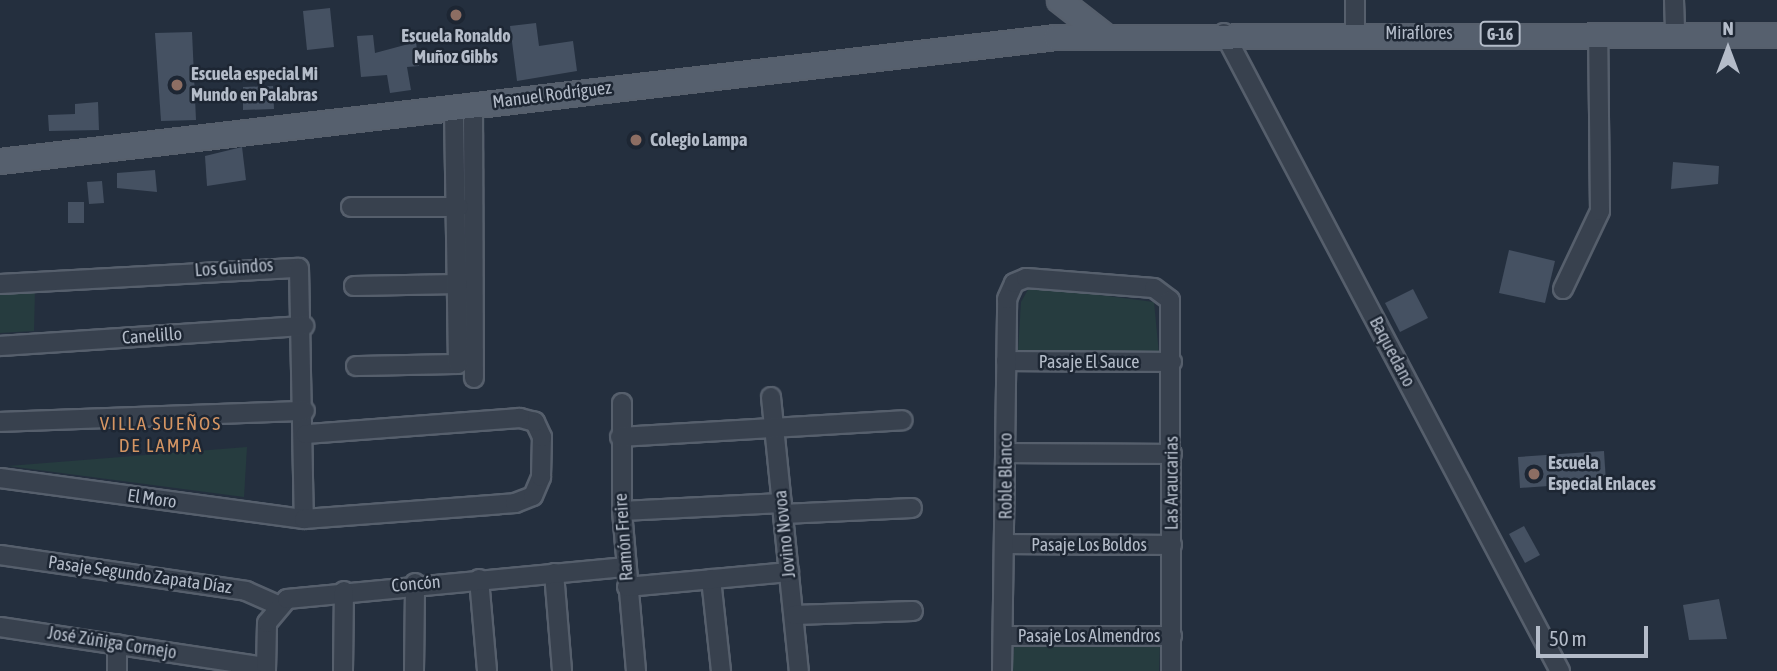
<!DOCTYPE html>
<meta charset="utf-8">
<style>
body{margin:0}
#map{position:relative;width:1777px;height:671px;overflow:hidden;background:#242f3e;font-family:"Asap Condensed",sans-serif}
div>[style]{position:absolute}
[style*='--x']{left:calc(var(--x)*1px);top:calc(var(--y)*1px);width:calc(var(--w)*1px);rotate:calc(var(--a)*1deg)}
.green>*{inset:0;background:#263c3f}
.building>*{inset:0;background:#455162}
.roads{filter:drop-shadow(2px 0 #565f6c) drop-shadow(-2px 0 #565f6c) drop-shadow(0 2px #565f6c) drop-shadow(0 -2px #565f6c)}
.minor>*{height:18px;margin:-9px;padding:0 9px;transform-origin:9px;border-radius:9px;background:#38414e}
.major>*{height:23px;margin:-11.5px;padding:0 11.5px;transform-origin:11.5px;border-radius:11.5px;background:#56606e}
.dots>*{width:19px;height:19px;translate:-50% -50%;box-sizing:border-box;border:4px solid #1d2633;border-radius:50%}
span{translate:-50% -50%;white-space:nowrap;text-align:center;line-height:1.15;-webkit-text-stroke:5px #1d2633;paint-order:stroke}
.shield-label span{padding:2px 5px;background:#1d2633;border:2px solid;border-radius:5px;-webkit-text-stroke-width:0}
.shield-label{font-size:16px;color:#b4bcc9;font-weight:700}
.street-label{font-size:18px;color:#b4bcc9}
.poi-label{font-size:18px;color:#b4bcc9;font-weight:700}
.left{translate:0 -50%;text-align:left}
.neighbourhood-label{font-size:19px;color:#d59563;letter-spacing:2px}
.north{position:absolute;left:1693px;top:14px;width:70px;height:70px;-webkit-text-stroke:5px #1d2633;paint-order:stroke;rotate:0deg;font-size:19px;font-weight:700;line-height:28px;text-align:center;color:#b4bcc9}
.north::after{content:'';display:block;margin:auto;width:24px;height:32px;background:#b4bcc9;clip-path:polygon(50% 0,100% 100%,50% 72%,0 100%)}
.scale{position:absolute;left:1536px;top:626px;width:112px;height:32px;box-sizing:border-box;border:4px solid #b4bcc9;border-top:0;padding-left:9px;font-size:21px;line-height:24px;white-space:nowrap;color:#b4bcc9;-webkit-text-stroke:5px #1d2633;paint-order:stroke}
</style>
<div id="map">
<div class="green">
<i style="clip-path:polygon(1030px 286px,1154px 302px,1159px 354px,1018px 352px,1021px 302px)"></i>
<i style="clip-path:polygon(35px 290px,34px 331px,0 333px,0 293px)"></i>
<i style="clip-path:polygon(247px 447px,244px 497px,8px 466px)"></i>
<i style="clip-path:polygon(1015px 643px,1160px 644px,1159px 671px,1011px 671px)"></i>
</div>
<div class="building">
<i style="clip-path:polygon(330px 8px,334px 47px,307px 50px,303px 11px)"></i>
<i style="clip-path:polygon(536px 23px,539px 46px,573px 41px,577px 71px,517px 81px,510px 26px)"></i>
<i style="clip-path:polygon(192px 32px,196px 120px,161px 121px,155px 33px)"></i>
<i style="clip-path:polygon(373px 35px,375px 53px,416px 42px,419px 66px,407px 67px,411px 90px,390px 93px,387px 75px,361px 77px,357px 36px)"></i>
<i style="clip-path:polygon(273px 86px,274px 109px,243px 110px,243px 87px)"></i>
<i style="clip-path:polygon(98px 102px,99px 130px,49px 131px,48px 115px,75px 114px,75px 104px)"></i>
<i style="clip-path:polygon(242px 147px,246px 180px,207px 186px,205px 156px)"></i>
<i style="clip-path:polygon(1673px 162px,1719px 166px,1718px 184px,1671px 189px)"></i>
<i style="clip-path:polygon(155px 170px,157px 192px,117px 188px,117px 173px)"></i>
<i style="clip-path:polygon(102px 181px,104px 203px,89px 204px,87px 182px)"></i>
<i style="clip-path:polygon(68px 202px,84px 202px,84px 223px,68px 223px)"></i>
<i style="clip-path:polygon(1509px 250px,1555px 261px,1545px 303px,1499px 293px)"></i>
<i style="clip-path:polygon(1413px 289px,1428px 318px,1400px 332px,1385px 303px)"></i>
<i style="clip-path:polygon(1604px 451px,1606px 482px,1520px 488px,1518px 457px)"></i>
<i style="clip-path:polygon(1524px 526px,1540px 555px,1525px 563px,1509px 534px)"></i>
<i style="clip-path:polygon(1719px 599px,1727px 639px,1689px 640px,1683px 605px)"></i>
</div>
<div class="roads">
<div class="minor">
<i style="--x:1355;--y:0;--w:33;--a:90"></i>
<i style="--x:1674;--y:0;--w:34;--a:88"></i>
<i style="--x:1224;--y:33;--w:721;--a:62.23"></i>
<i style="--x:473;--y:104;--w:274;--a:89.8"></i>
<i style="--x:351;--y:207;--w:108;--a:0"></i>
<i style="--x:0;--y:284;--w:299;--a:-3.1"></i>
<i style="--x:299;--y:268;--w:251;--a:88.9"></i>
<i style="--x:354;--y:286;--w:104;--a:-1.1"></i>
<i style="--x:1563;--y:289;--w:86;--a:-64.6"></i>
<i style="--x:1600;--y:211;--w:177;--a:-90.6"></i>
<i style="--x:0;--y:346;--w:305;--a:-3.8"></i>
<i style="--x:1006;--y:361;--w:166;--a:0.3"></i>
<i style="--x:356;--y:366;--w:102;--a:-1.1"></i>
<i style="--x:458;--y:364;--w:257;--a:-90.9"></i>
<i style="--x:771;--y:397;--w:275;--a:84.2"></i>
<i style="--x:622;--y:403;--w:108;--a:90"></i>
<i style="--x:622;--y:511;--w:161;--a:85"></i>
<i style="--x:0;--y:422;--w:305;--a:-2.1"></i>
<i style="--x:620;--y:437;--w:283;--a:-3.4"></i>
<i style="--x:1006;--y:453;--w:166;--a:0.3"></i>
<i style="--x:0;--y:478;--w:307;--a:7.7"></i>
<i style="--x:304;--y:519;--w:212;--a:-4.3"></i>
<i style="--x:515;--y:503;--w:19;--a:-21"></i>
<i style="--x:533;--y:496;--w:21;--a:-67"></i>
<i style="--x:541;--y:477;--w:40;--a:-88.6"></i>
<i style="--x:542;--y:437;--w:17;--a:-115"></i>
<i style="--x:535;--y:422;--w:16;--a:-165"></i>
<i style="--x:520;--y:418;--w:215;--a:175.7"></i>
<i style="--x:622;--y:511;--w:160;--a:-2.9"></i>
<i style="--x:783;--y:514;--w:129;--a:-2.7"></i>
<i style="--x:1006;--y:544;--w:166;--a:0.3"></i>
<i style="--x:0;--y:555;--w:249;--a:8.3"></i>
<i style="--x:246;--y:591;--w:34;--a:24"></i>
<i style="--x:554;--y:573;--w:98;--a:85.3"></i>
<i style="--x:479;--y:579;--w:92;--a:85"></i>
<i style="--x:711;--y:579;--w:93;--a:83.8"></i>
<i style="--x:627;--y:587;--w:163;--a:-5.3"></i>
<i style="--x:794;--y:615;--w:119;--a:-1.9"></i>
<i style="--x:0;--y:627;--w:269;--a:8.6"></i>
<i style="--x:1006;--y:636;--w:166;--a:0"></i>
<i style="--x:117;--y:671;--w:27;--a:-90"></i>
<i style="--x:266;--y:671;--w:48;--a:-88.8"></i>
<i style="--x:267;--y:623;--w:31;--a:-50"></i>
<i style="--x:287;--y:599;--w:341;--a:-5.4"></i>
<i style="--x:343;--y:671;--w:80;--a:-89.3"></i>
<i style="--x:414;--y:671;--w:88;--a:-89.3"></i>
<i style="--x:1002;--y:671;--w:372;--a:-89.2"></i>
<i style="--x:1007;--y:299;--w:17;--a:-66"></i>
<i style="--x:1014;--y:283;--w:13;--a:-23"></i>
<i style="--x:1026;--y:278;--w:128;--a:4.5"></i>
<i style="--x:1154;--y:288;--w:20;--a:37"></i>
<i style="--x:1170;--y:300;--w:371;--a:89.8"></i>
</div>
<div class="major">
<i style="--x:1059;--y:0;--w:57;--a:37.9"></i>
<i style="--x:0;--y:161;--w:1062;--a:-6.7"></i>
<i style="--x:1055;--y:37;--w:722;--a:-0.16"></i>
</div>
</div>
<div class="dots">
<i style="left:456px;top:15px;background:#8d6e63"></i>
<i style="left:177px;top:85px;background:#8d6e63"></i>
<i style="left:636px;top:140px;background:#8d6e63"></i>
<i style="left:1534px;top:474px;background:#8d6e63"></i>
</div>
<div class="shield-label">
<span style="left:1500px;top:34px">G-16</span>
</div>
<div class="street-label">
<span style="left:1419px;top:33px">Miraflores</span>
<span style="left:552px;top:95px;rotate:-7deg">Manuel Rodríguez</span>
<span style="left:234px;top:268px;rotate:-4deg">Los Guindos</span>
<span style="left:152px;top:336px;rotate:-4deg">Canelillo</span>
<span style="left:1392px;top:352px;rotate:62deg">Baquedano</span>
<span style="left:1089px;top:362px">Pasaje El Sauce</span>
<span style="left:1006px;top:476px;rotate:-90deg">Roble Blanco</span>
<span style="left:1172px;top:483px;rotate:-90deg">Las Araucarias</span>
<span style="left:152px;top:499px;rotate:8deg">El Moro</span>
<span style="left:785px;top:534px;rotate:-96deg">Jovino Novoa</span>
<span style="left:624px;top:537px;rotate:-94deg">Ramón Freire</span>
<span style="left:1089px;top:545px">Pasaje Los Boldos</span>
<span style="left:140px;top:575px;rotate:8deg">Pasaje Segundo Zapata Díaz</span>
<span style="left:416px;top:584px;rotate:-5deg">Concón</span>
<span style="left:1089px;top:636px">Pasaje Los Almendros</span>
<span style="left:112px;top:643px;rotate:9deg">José Zúñiga Cornejo</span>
</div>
<div class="poi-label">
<span style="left:456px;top:47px">Escuela Ronaldo<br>Muñoz Gibbs</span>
<span class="left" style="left:191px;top:85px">Escuela especial Mi<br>Mundo en Palabras</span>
<span class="left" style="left:650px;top:140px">Colegio Lampa</span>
<span class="left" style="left:1548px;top:474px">Escuela<br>Especial Enlaces</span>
</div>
<div class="neighbourhood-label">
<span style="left:161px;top:435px">VILLA SUEÑOS<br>DE LAMPA</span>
</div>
<div class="north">N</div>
<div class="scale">50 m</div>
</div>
